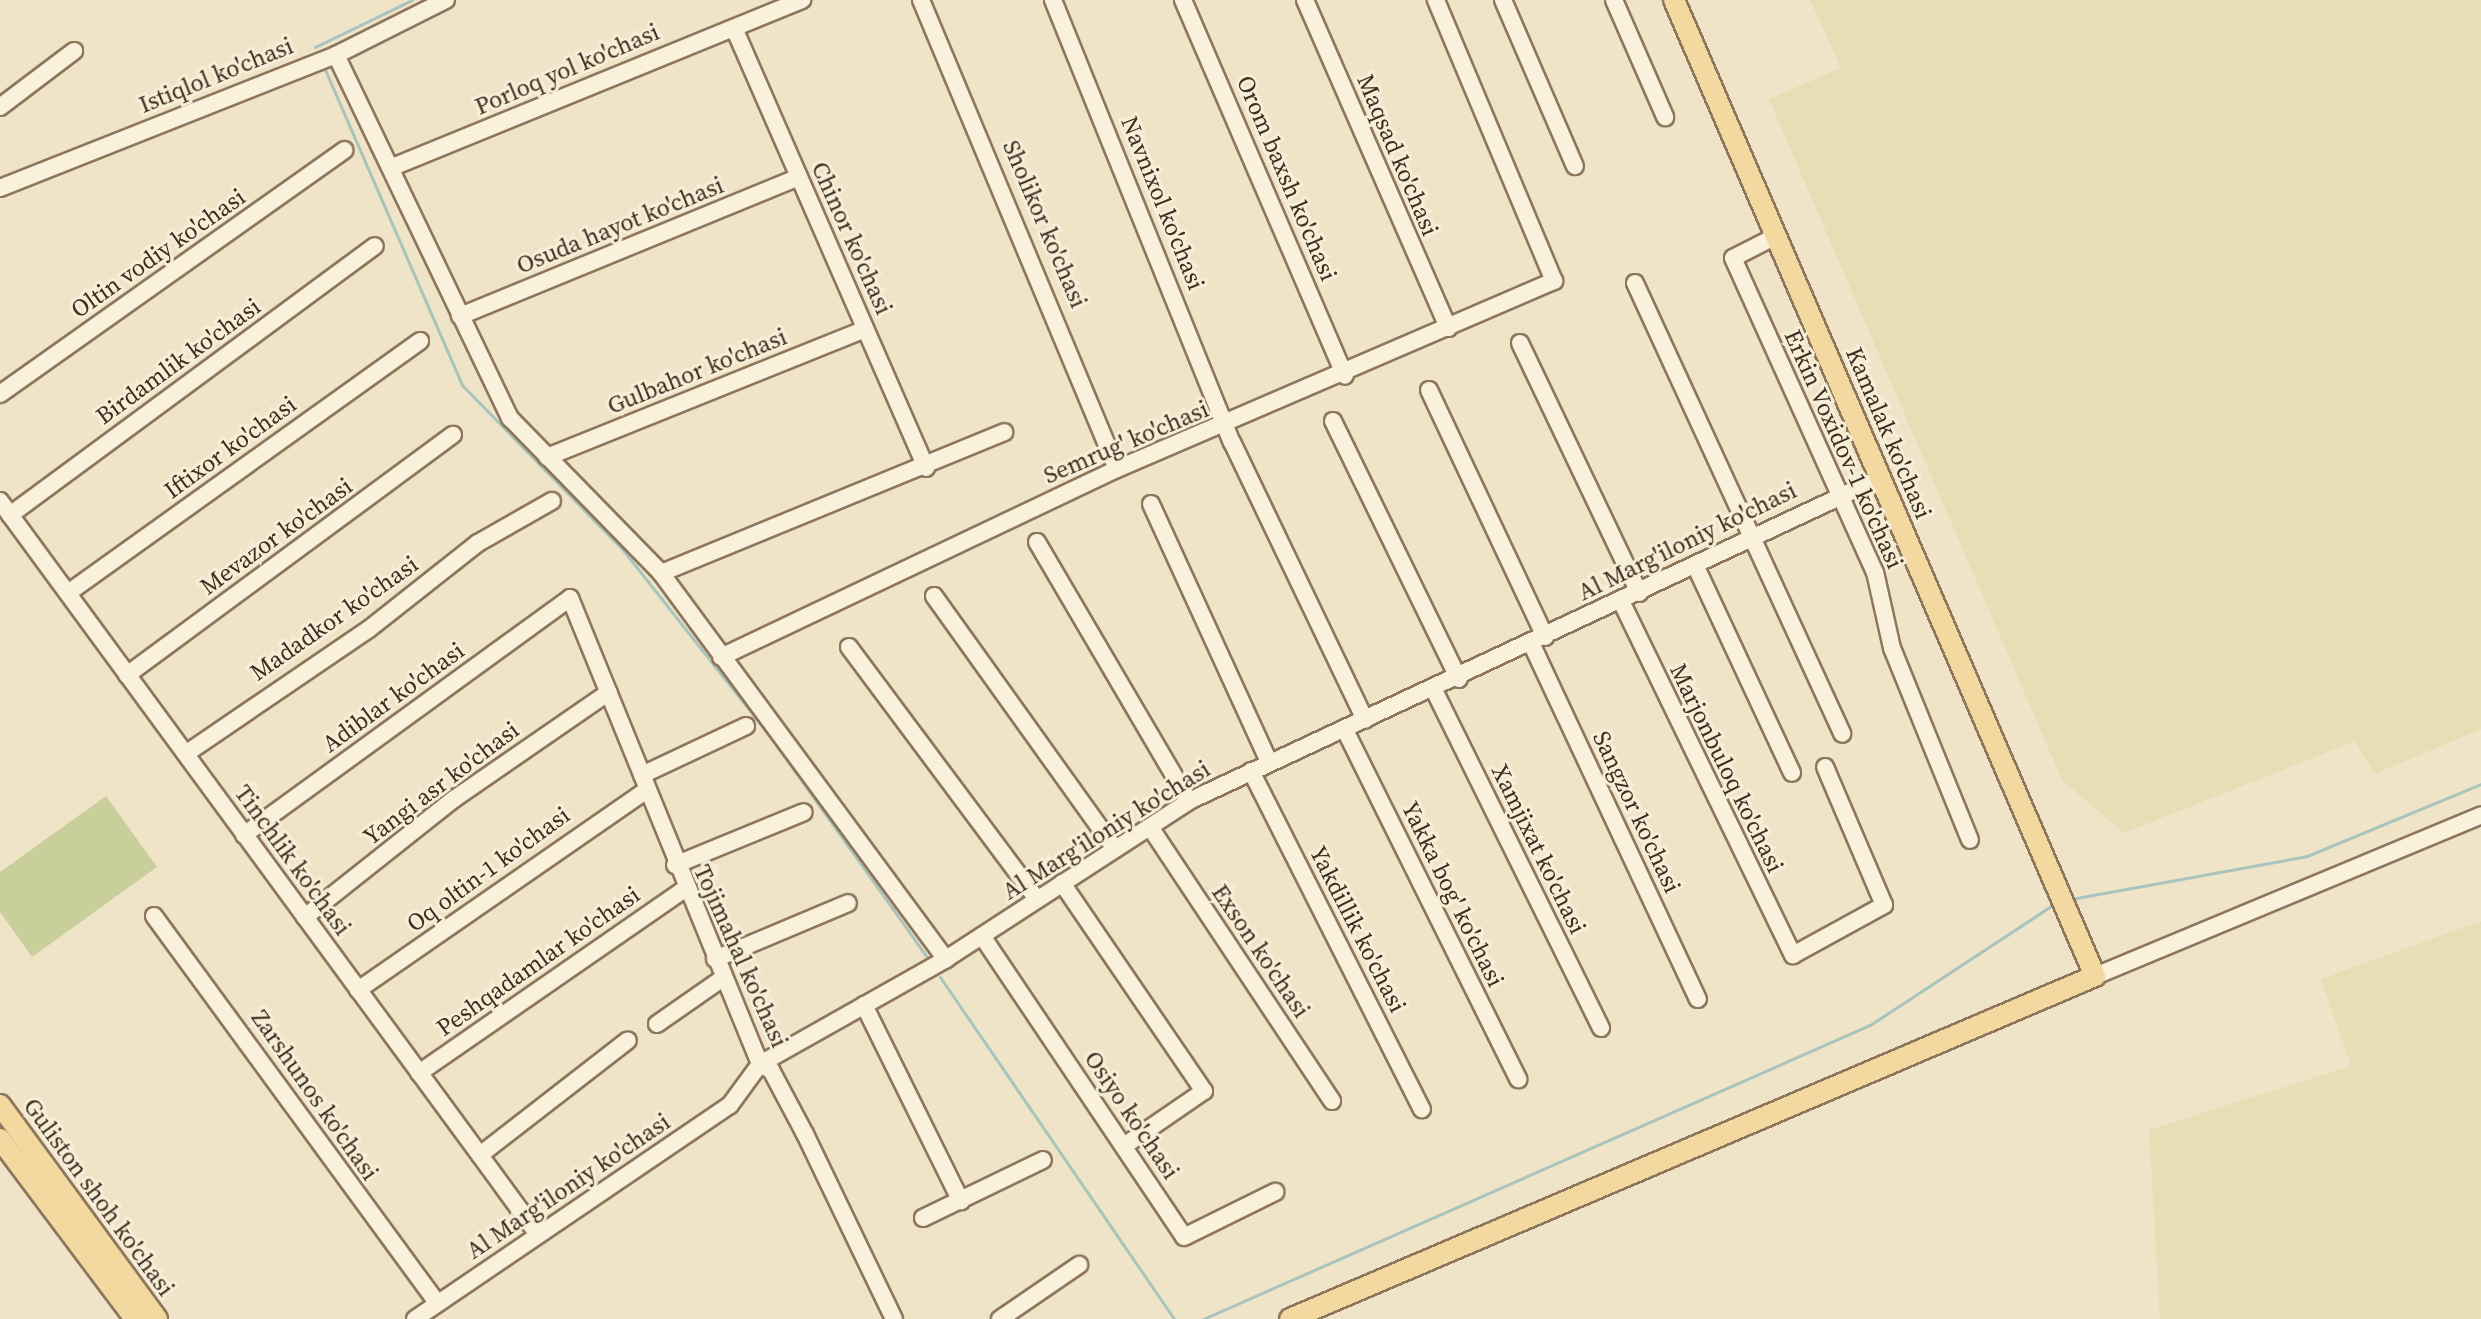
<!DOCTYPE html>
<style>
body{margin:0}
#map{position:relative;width:2481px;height:1319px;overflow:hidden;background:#f0e4c8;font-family:"Source Serif 4",serif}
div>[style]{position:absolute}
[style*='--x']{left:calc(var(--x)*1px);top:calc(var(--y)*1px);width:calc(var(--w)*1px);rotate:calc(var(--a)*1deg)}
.farmland>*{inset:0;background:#e6deb5}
.green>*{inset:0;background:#c9cf9b}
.stream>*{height:3px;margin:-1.5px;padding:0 1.5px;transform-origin:1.5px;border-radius:1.5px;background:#a9c4bc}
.roads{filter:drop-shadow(2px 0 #8d765c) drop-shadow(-2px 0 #8d765c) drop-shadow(0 2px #8d765c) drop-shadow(0 -2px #8d765c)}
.minor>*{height:16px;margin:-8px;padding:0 8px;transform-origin:8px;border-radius:8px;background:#faf1dc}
.major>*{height:20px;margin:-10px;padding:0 10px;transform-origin:10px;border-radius:10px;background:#f3d9a0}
span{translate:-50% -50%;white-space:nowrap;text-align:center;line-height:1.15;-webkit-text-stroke:6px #f7eed8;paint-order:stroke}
.street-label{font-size:24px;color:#3d2e20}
</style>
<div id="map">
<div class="farmland">
<i style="clip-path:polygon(1810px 0,2481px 0,2481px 729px,2375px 774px,2355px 741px,2124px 833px,2062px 780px,1769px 99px,1841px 68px)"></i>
<i style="clip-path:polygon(2481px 921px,2481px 1319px,2160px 1319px,2149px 1130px,2351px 1066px,2321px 979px)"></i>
</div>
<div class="green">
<i style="clip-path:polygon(106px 796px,157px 867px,32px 957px,0 912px,0 872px)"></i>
</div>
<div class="stream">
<i style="--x:315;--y:47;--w:108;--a:-25.9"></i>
<i style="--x:323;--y:65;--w:349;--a:66.5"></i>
<i style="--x:462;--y:385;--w:231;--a:45.7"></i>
<i style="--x:623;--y:550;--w:241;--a:51.7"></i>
<i style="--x:772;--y:739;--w:271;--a:54.6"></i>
<i style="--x:2071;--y:899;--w:240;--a:-10.3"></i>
<i style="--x:2307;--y:856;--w:188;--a:-22.5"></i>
<i style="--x:940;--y:977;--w:414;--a:55.6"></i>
<i style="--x:1203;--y:1319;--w:729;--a:-23.79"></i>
<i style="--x:1870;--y:1025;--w:222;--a:-33.3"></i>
</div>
<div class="roads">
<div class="minor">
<i style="--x:921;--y:0;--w:508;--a:67.32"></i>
<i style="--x:1053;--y:0;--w:477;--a:68"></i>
<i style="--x:1232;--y:442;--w:308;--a:64.4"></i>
<i style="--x:1183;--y:0;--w:409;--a:66.7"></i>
<i style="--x:1305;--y:0;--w:358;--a:66.4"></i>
<i style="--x:1503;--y:0;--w:181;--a:66.6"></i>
<i style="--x:1614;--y:0;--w:128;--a:66.4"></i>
<i style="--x:734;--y:28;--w:480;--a:66.4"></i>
<i style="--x:336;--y:55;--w:403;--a:64.4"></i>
<i style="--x:510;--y:418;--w:216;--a:45.7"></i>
<i style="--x:661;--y:573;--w:480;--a:53.6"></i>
<i style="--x:0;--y:107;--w:93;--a:-37.1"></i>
<i style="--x:395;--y:166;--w:440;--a:-22.2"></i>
<i style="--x:0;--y:188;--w:361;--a:-21.6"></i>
<i style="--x:336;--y:55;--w:123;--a:-26.6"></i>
<i style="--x:1776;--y:236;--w:48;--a:152.9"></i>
<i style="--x:1733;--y:258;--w:345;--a:65.7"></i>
<i style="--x:1875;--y:572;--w:78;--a:77.4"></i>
<i style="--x:1892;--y:648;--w:207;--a:67.9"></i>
<i style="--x:1635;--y:283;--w:496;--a:65.3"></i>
<i style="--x:460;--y:316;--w:366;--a:-22.3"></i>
<i style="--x:1520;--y:343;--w:277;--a:64.5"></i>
<i style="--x:1429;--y:390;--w:273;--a:64.8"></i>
<i style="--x:0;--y:394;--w:422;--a:-35.3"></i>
<i style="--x:1333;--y:421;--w:287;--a:64"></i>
<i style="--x:547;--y:457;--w:343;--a:-21.9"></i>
<i style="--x:0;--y:501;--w:908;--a:53.74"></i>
<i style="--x:1151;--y:504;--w:284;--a:65.4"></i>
<i style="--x:10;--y:515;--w:453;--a:-36.4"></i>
<i style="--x:1037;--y:542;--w:300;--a:59.6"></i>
<i style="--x:1696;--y:567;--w:227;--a:65"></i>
<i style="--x:661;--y:573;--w:371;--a:-22.3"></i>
<i style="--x:68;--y:593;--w:433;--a:-35.6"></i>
<i style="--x:934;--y:596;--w:311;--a:54.4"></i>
<i style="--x:1621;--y:601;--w:394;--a:64.1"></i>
<i style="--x:1793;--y:955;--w:104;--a:-28.8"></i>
<i style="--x:1884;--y:905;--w:150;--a:-113.1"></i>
<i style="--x:1532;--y:645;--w:391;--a:64.9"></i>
<i style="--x:849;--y:647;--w:314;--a:53.3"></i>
<i style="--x:721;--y:657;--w:438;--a:-25.4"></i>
<i style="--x:1117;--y:469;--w:476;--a:-23.3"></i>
<i style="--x:1554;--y:281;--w:305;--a:-112.8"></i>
<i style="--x:127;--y:675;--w:405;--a:-36.4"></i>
<i style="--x:1434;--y:690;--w:377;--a:63.7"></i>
<i style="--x:1345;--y:730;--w:390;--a:63.6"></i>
<i style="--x:187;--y:753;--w:220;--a:-34.3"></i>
<i style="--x:369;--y:629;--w:139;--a:-38.3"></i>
<i style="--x:478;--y:543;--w:85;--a:-29.6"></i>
<i style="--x:1251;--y:771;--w:379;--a:63.2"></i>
<i style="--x:642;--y:775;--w:115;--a:-25.2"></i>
<i style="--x:1150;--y:827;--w:329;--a:56.4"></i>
<i style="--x:244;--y:835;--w:403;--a:-36"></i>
<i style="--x:570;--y:598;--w:503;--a:67.82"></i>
<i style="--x:760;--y:1064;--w:13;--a:29"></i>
<i style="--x:771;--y:1070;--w:72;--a:62"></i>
<i style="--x:805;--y:1134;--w:205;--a:64.3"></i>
<i style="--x:675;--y:865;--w:139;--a:-22.3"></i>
<i style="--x:1062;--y:883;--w:252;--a:55.7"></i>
<i style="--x:1204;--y:1091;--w:97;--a:145.5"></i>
<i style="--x:154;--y:916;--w:479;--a:53.8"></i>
<i style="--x:305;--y:917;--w:190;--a:-38.4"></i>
<i style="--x:454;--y:799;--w:188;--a:-34.6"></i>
<i style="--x:982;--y:936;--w:362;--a:56.1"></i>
<i style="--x:1184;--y:1237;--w:102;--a:-26.3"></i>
<i style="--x:715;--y:959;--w:144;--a:-22.8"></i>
<i style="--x:2095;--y:976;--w:418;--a:-22.6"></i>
<i style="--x:358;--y:990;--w:351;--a:-34.7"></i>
<i style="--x:864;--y:1005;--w:219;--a:63.7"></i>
<i style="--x:657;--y:1024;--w:80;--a:-34.9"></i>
<i style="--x:419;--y:1073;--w:323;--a:-34.7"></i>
<i style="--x:480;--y:1155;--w:187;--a:-37.8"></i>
<i style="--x:923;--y:1218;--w:133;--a:-25.8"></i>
<i style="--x:415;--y:1319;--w:381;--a:-34.2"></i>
<i style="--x:730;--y:1105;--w:51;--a:-53.8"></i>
<i style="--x:760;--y:1064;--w:214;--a:-29.4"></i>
<i style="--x:946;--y:959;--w:290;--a:-33"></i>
<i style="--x:1189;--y:801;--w:763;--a:-25.05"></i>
<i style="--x:1000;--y:1319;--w:96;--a:-34.4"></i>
</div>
<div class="major">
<i style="--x:0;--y:1105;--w:265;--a:53.7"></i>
<i style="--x:0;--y:1139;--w:225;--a:53.1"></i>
<i style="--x:1290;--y:1319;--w:875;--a:-23.08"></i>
<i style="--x:2095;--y:976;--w:1063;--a:-113.33"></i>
</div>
</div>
<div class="street-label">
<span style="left:567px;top:69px;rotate:-23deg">Porloq yol ko'chasi</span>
<span style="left:216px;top:75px;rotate:-22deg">Istiqlol ko'chasi</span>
<span style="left:1398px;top:155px;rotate:67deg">Maqsad ko'chasi</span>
<span style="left:1287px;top:178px;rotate:67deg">Orom baxsh ko'chasi</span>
<span style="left:1163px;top:203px;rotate:68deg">Navnixol ko'chasi</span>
<span style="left:1045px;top:224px;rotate:67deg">Sholikor ko'chasi</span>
<span style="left:620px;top:225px;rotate:-22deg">Osuda hayot ko'chasi</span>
<span style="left:852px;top:238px;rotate:66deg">Chinor ko'chasi</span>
<span style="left:158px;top:253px;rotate:-35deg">Oltin vodiy ko'chasi</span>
<span style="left:178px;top:361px;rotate:-36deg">Birdamlik ko'chasi</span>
<span style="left:697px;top:371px;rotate:-22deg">Gulbahor ko'chasi</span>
<span style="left:1889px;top:433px;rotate:67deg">Kamalak ko'chasi</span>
<span style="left:1126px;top:442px;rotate:-23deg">Semrug' ko'chasi</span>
<span style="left:230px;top:447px;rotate:-36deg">Iftixor ko'chasi</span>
<span style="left:1844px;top:449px;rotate:66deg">Erkin Voxidov-1 ko'chasi</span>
<span style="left:276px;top:536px;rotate:-36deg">Mevazor ko'chasi</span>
<span style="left:1687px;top:541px;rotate:-26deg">Al Marg'iloniy ko'chasi</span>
<span style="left:334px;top:618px;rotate:-35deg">Madadkor ko'chasi</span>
<span style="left:393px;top:697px;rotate:-36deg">Adiblar ko'chasi</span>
<span style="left:1727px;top:768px;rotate:64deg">Marjonbuloq ko'chasi</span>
<span style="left:441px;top:783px;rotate:-37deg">Yangi asr ko'chasi</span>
<span style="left:1637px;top:812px;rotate:65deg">Sangzor ko'chasi</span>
<span style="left:1106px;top:830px;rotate:-32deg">Al Marg'iloniy ko'chasi</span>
<span style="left:1539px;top:849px;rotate:64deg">Xamjixat ko'chasi</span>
<span style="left:293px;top:860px;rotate:54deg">Tinchlik ko'chasi</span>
<span style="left:488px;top:869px;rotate:-36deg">Oq oltin-1 ko'chasi</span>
<span style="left:1453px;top:894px;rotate:64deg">Yakka bog' ko'chasi</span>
<span style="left:1358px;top:929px;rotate:63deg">Yakdillik ko'chasi</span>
<span style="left:1261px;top:951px;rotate:56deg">Exson ko'chasi</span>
<span style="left:741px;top:956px;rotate:66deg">Tojimahal ko'chasi</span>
<span style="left:538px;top:961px;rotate:-35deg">Peshqadamlar ko'chasi</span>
<span style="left:315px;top:1095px;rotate:55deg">Zarshunos ko'chasi</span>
<span style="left:1132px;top:1115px;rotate:56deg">Osiyo ko'chasi</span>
<span style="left:568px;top:1186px;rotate:-34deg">Al Marg'iloniy ko'chasi</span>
<span style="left:99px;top:1197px;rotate:54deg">Guliston shoh ko'chasi</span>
</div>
</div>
